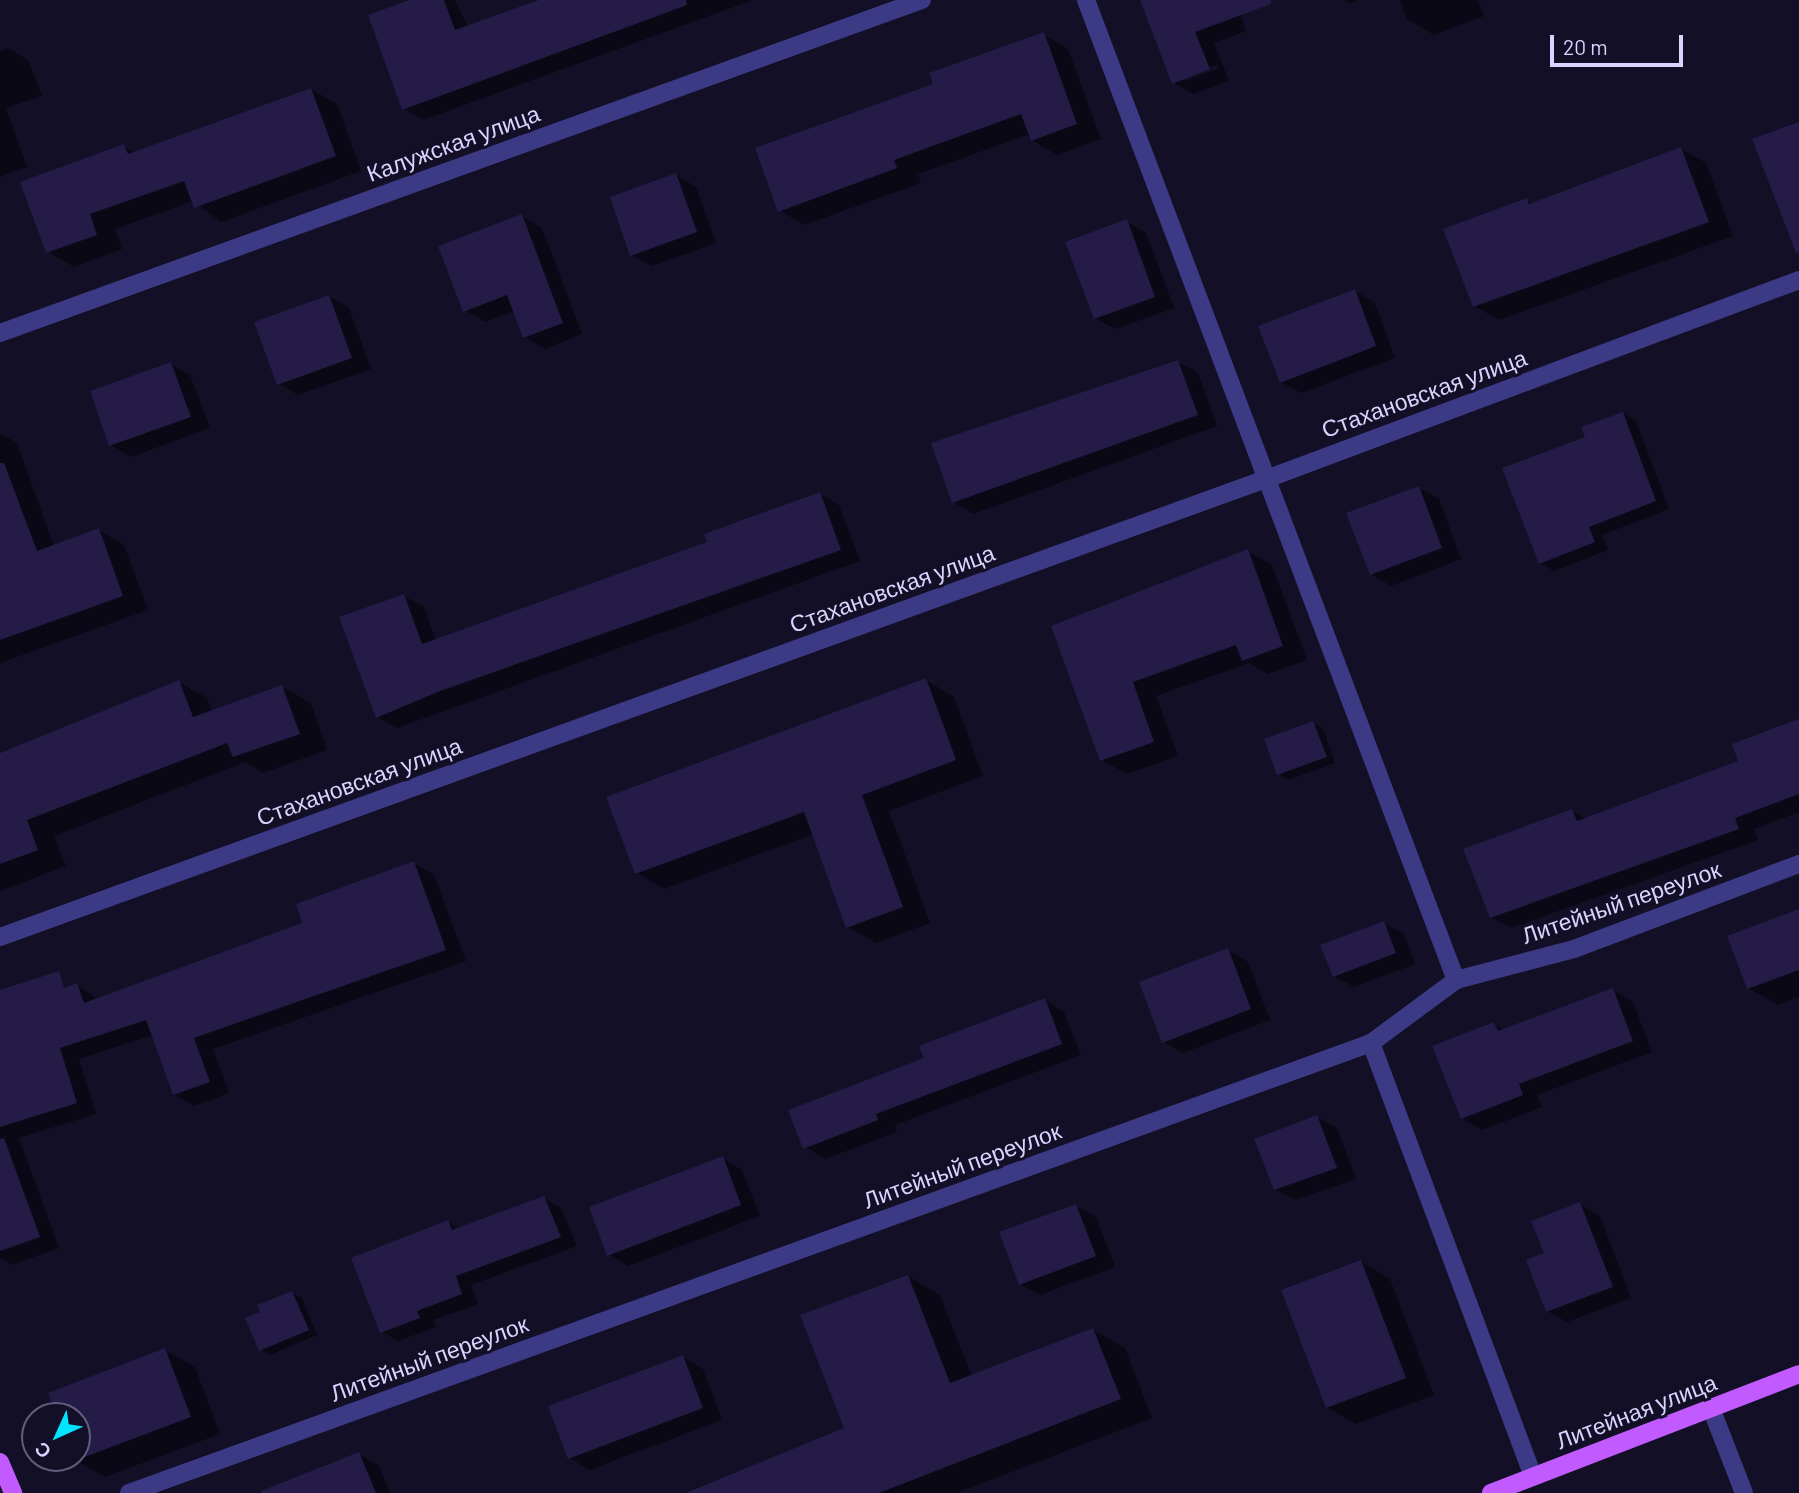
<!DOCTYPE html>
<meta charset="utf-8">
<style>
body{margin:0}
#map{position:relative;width:1799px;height:1493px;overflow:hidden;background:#130f26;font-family:Barlow,sans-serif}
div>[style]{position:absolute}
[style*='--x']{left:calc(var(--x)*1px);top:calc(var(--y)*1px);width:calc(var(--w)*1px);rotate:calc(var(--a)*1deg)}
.shadow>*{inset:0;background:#0007}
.building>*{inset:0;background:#241b47}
.lane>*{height:18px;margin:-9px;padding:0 9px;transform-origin:9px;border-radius:9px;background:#3d3a85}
.street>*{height:18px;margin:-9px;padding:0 9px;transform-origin:9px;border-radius:9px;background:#3d3a85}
.primary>*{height:18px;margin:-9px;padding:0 9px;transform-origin:9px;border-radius:9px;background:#c25bff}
span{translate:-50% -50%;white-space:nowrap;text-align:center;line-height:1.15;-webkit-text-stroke:6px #130f26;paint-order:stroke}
.street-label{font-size:23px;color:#d9d4ff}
.north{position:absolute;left:21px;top:1402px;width:70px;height:70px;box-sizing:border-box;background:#130f26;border:2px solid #625e7d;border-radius:50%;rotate:225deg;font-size:19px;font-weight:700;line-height:28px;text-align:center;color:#d9d4ff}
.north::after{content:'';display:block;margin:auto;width:24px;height:32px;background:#00e5ff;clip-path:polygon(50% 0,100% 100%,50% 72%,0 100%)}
.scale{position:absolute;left:1550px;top:35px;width:133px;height:32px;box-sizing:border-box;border:4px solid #d9d4ff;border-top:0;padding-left:9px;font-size:21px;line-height:24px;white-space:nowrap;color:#d9d4ff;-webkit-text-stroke:5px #130f26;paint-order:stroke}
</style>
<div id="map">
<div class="shadow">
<i style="clip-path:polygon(414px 0,455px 0,468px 27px,545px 0,753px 0,423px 120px,403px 108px)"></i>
<i style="clip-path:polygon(evenodd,1155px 0,1235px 0,1246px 31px,1214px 43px,1229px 81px,1193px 94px,1173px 82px,1155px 0,1217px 65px,1219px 68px,1185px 81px,1185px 77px,1217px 65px)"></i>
<i style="clip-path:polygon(1343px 0,1358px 0,1349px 3px)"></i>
<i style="clip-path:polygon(1400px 0,1478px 0,1484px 16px,1434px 35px,1407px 19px)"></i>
<i style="clip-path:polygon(1043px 34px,1068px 49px,1101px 139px,1057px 155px,1032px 140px,1030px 134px,918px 174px,921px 183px,804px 225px,779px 210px)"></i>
<i style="clip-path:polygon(8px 48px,28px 60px,42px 96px,6px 108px,27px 167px,0 177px,0 51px)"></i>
<i style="clip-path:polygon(311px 89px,337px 104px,361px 171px,221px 222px,193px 201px,115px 229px,122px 249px,74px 267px,48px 252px,124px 146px,136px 153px)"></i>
<i style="clip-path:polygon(1681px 149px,1706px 163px,1733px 236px,1499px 320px,1474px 306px,1526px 200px,1534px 204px)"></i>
<i style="clip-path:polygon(676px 175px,696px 187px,716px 243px,652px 266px,632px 255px)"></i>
<i style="clip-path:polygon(522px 216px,542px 228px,582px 334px,545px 349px,525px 337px,515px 311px,485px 322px,465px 310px)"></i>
<i style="clip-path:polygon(1126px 221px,1146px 233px,1174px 308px,1115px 329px,1095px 318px)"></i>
<i style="clip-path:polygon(1355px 291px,1375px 303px,1395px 358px,1301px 393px,1281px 382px)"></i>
<i style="clip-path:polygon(329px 296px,349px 308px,371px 369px,298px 395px,278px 383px)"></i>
<i style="clip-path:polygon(1178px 362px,1198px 373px,1217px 426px,973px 514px,953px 502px,933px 445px)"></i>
<i style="clip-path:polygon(170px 364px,190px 375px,210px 428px,131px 457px,111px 445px)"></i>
<i style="clip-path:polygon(1623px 413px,1636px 421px,1669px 509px,1602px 535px,1608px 550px,1554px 571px,1540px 563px,1587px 438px)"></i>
<i style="clip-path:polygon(0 433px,17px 443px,54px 546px,99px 530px,124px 545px,148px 610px,0 663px)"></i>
<i style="clip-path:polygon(1419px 488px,1439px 499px,1461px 559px,1391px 586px,1371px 574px)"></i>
<i style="clip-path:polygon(820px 494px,839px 505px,860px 561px,397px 728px,377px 717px,404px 596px,424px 607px,436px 641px,709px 543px)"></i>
<i style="clip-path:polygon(1247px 551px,1272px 565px,1307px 660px,1268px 674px,1249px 663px,1156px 696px,1178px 756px,1127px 774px,1102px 760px,1159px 583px)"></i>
<i style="clip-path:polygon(926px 680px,954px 697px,983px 776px,889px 811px,930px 923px,876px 943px,848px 927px,814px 834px,664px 889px,636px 872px)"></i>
<i style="clip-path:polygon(178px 682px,207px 698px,212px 712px,282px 687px,311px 703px,327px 750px,263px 773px,245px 762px,54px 836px,66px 866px,0 891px,0 753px)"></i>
<i style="clip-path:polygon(1799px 722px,1799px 812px,1754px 829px,1758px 840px,1511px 928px,1491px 917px,1572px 811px,1587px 819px,1740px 762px)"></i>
<i style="clip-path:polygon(1313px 723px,1323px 728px,1335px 763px,1288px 780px,1279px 774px)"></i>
<i style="clip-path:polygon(414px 863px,434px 875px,466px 961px,213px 1049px,229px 1093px,194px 1106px,174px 1094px,153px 1035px,79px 1059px,96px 1114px,19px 1138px,59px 1248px,12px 1265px,0 1258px,0 1011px,77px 985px,98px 999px,305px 924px)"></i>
<i style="clip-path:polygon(1799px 911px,1799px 997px,1778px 1005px,1749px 988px)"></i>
<i style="clip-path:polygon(1384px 923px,1404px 934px,1415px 964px,1354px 987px,1334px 976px)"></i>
<i style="clip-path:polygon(1228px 950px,1248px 962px,1270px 1020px,1183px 1053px,1163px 1041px)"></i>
<i style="clip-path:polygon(1613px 990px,1633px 1002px,1652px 1052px,1537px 1095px,1542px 1107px,1482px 1130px,1462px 1118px,1494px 1024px,1505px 1030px)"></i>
<i style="clip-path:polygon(1045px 1000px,1064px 1012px,1081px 1055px,895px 1125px,897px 1132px,825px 1159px,805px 1147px,926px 1059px)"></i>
<i style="clip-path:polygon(1317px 1117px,1337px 1128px,1356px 1179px,1295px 1200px,1275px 1189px)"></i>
<i style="clip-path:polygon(722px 1158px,742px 1170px,760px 1216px,628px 1266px,609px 1254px)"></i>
<i style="clip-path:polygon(544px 1198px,561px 1208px,577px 1246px,471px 1285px,478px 1304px,433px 1320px,436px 1327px,398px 1341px,382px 1332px,448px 1222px,460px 1229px)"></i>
<i style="clip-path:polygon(1580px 1204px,1600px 1216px,1631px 1298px,1567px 1322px,1547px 1311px,1546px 1253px)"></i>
<i style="clip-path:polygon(1076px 1206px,1096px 1217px,1115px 1267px,1040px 1295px,1020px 1284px)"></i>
<i style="clip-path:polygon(1361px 1262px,1390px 1279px,1434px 1395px,1356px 1424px,1327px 1407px)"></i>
<i style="clip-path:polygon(908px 1276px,940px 1295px,972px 1377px,1093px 1330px,1125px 1348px,1152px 1418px,957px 1493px,683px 1493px,846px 1429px)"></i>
<i style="clip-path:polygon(292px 1293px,302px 1298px,317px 1335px,270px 1355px,260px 1349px,262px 1313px)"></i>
<i style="clip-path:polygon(165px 1350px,195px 1367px,220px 1434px,105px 1477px,75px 1460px,77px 1416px,59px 1416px)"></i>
<i style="clip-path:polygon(683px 1357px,703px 1369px,722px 1420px,589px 1470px,570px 1458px)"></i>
<i style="clip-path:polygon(359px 1454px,379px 1466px,390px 1493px,304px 1493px)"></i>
</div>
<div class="building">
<i style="clip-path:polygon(409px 0,444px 0,455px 30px,539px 0,686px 0,687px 5px,402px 110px,368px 15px)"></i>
<i style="clip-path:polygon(1140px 0,1271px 0,1271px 4px,1195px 32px,1210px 69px,1172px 84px)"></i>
<i style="clip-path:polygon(1044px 32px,1077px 124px,1031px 141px,1021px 114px,894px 160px,897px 168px,778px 212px,755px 148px,933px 84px,929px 73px)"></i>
<i style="clip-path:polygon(311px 88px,336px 156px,194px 208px,184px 181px,90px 214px,97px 235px,46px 253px,20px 182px,124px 144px,128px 154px)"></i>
<i style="clip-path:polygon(1799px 122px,1799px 252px,1796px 253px,1752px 139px)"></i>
<i style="clip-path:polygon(1681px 147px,1709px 222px,1473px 307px,1443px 229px,1527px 198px,1529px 204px)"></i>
<i style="clip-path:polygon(676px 173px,697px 232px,630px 256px,610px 197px)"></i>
<i style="clip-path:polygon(522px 214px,563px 323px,523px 338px,507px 295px,463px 312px,438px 246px)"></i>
<i style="clip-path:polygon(1127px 219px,1155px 297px,1094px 319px,1065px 242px)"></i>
<i style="clip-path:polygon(1355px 289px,1376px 346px,1280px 383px,1258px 326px)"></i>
<i style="clip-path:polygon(329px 295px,352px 358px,277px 385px,254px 322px)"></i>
<i style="clip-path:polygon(1178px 360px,1198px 415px,952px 503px,931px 443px)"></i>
<i style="clip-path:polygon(171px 362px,191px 417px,109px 446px,90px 391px)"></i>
<i style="clip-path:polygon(1623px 412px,1656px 501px,1589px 527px,1595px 542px,1539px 564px,1502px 468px,1585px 437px,1581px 427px)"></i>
<i style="clip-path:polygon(0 463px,4px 463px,37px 551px,99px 528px,123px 596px,0 640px)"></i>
<i style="clip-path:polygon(1419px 486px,1442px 548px,1370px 575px,1346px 513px)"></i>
<i style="clip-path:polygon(820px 492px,841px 550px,440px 691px,376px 718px,339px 617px,404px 594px,422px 644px,707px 542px,704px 534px)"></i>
<i style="clip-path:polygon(1248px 549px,1283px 646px,1242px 661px,1236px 645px,1133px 682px,1154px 742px,1100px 761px,1051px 626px)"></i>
<i style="clip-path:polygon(926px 678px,956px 760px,862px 795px,903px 907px,846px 928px,804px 812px,635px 874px,606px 797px)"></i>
<i style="clip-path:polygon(179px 680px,193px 717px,282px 685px,300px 734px,233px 757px,227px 743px,27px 820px,38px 850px,0 864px,0 753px)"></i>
<i style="clip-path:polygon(1799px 719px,1799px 794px,1735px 818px,1739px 829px,1490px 918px,1463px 849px,1572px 809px,1577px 821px,1738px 761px,1732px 744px)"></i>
<i style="clip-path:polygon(1313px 721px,1327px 757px,1277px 775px,1264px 739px)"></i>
<i style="clip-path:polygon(414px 861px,446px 950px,194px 1038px,210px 1082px,173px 1095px,146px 1020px,60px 1048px,77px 1103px,0 1127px,0 990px,59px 971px,64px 988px,77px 983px,84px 1003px,302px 923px,296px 904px)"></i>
<i style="clip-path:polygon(1799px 909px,1799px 970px,1747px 989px,1727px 936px)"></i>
<i style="clip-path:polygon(1384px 921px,1396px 953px,1333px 977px,1320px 945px)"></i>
<i style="clip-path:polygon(1228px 948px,1251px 1009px,1162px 1043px,1139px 982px)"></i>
<i style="clip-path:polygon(1613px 988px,1633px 1041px,1519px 1084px,1523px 1095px,1461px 1119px,1432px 1046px,1494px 1022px,1498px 1031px)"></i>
<i style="clip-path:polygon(1045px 998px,1062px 1044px,876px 1114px,878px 1120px,803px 1149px,788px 1110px,924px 1058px,919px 1046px)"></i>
<i style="clip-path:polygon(1317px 1115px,1337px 1168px,1274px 1190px,1254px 1139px)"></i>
<i style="clip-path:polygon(4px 1138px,40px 1237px,0 1251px,0 1139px)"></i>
<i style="clip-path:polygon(723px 1156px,741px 1205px,607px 1256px,589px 1207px)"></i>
<i style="clip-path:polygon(544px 1196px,561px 1237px,456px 1276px,462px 1294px,417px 1311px,420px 1318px,380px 1333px,351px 1258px,448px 1220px,452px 1230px)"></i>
<i style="clip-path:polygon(1580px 1202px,1613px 1287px,1546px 1312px,1526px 1260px,1544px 1253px,1531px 1221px)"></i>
<i style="clip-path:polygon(1076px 1204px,1096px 1256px,1019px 1285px,999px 1232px)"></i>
<i style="clip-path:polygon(1361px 1260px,1406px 1378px,1326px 1408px,1281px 1290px)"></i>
<i style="clip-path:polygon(908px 1275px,950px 1383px,1093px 1328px,1121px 1399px,879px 1493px,685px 1493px,844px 1428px,800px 1315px)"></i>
<i style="clip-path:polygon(292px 1291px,309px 1330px,259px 1351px,245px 1318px,260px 1312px,257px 1305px)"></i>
<i style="clip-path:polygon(165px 1348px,191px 1417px,74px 1461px,77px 1416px,57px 1416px,48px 1393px)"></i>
<i style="clip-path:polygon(683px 1355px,703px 1408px,568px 1459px,548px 1406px)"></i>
<i style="clip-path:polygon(359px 1452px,376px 1493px,262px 1493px,261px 1491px)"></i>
</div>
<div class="lane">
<i style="--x:1711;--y:1408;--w:91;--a:68.8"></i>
</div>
<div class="street">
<i style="--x:1086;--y:0;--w:1048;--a:69.32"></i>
<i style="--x:0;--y:333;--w:980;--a:-19.86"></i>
<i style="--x:0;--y:937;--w:1349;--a:-19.89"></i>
<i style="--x:1269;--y:478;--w:566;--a:-20.48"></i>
<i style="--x:1371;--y:1043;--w:462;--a:69.5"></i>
<i style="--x:129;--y:1493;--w:1321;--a:-19.92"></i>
<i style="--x:1371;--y:1043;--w:106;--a:-36.5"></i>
<i style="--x:1456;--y:980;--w:122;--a:-14.7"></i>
<i style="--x:1574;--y:949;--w:241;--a:-20.7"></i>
</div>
<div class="primary">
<i style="--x:0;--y:1462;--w:34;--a:67"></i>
<i style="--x:1491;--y:1493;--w:330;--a:-21.1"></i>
</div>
<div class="street-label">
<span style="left:453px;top:143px;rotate:-20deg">Калужская улица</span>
<span style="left:1424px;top:393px;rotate:-20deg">Стахановская улица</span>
<span style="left:892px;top:588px;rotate:-20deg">Стахановская улица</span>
<span style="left:359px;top:781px;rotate:-20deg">Стахановская улица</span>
<span style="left:1621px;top:902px;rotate:-19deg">Литейный переулок</span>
<span style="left:962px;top:1165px;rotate:-20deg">Литейный переулок</span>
<span style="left:429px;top:1358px;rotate:-20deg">Литейный переулок</span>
<span style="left:1636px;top:1411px;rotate:-21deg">Литейная улица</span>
</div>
<div class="north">С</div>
<div class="scale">20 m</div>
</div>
